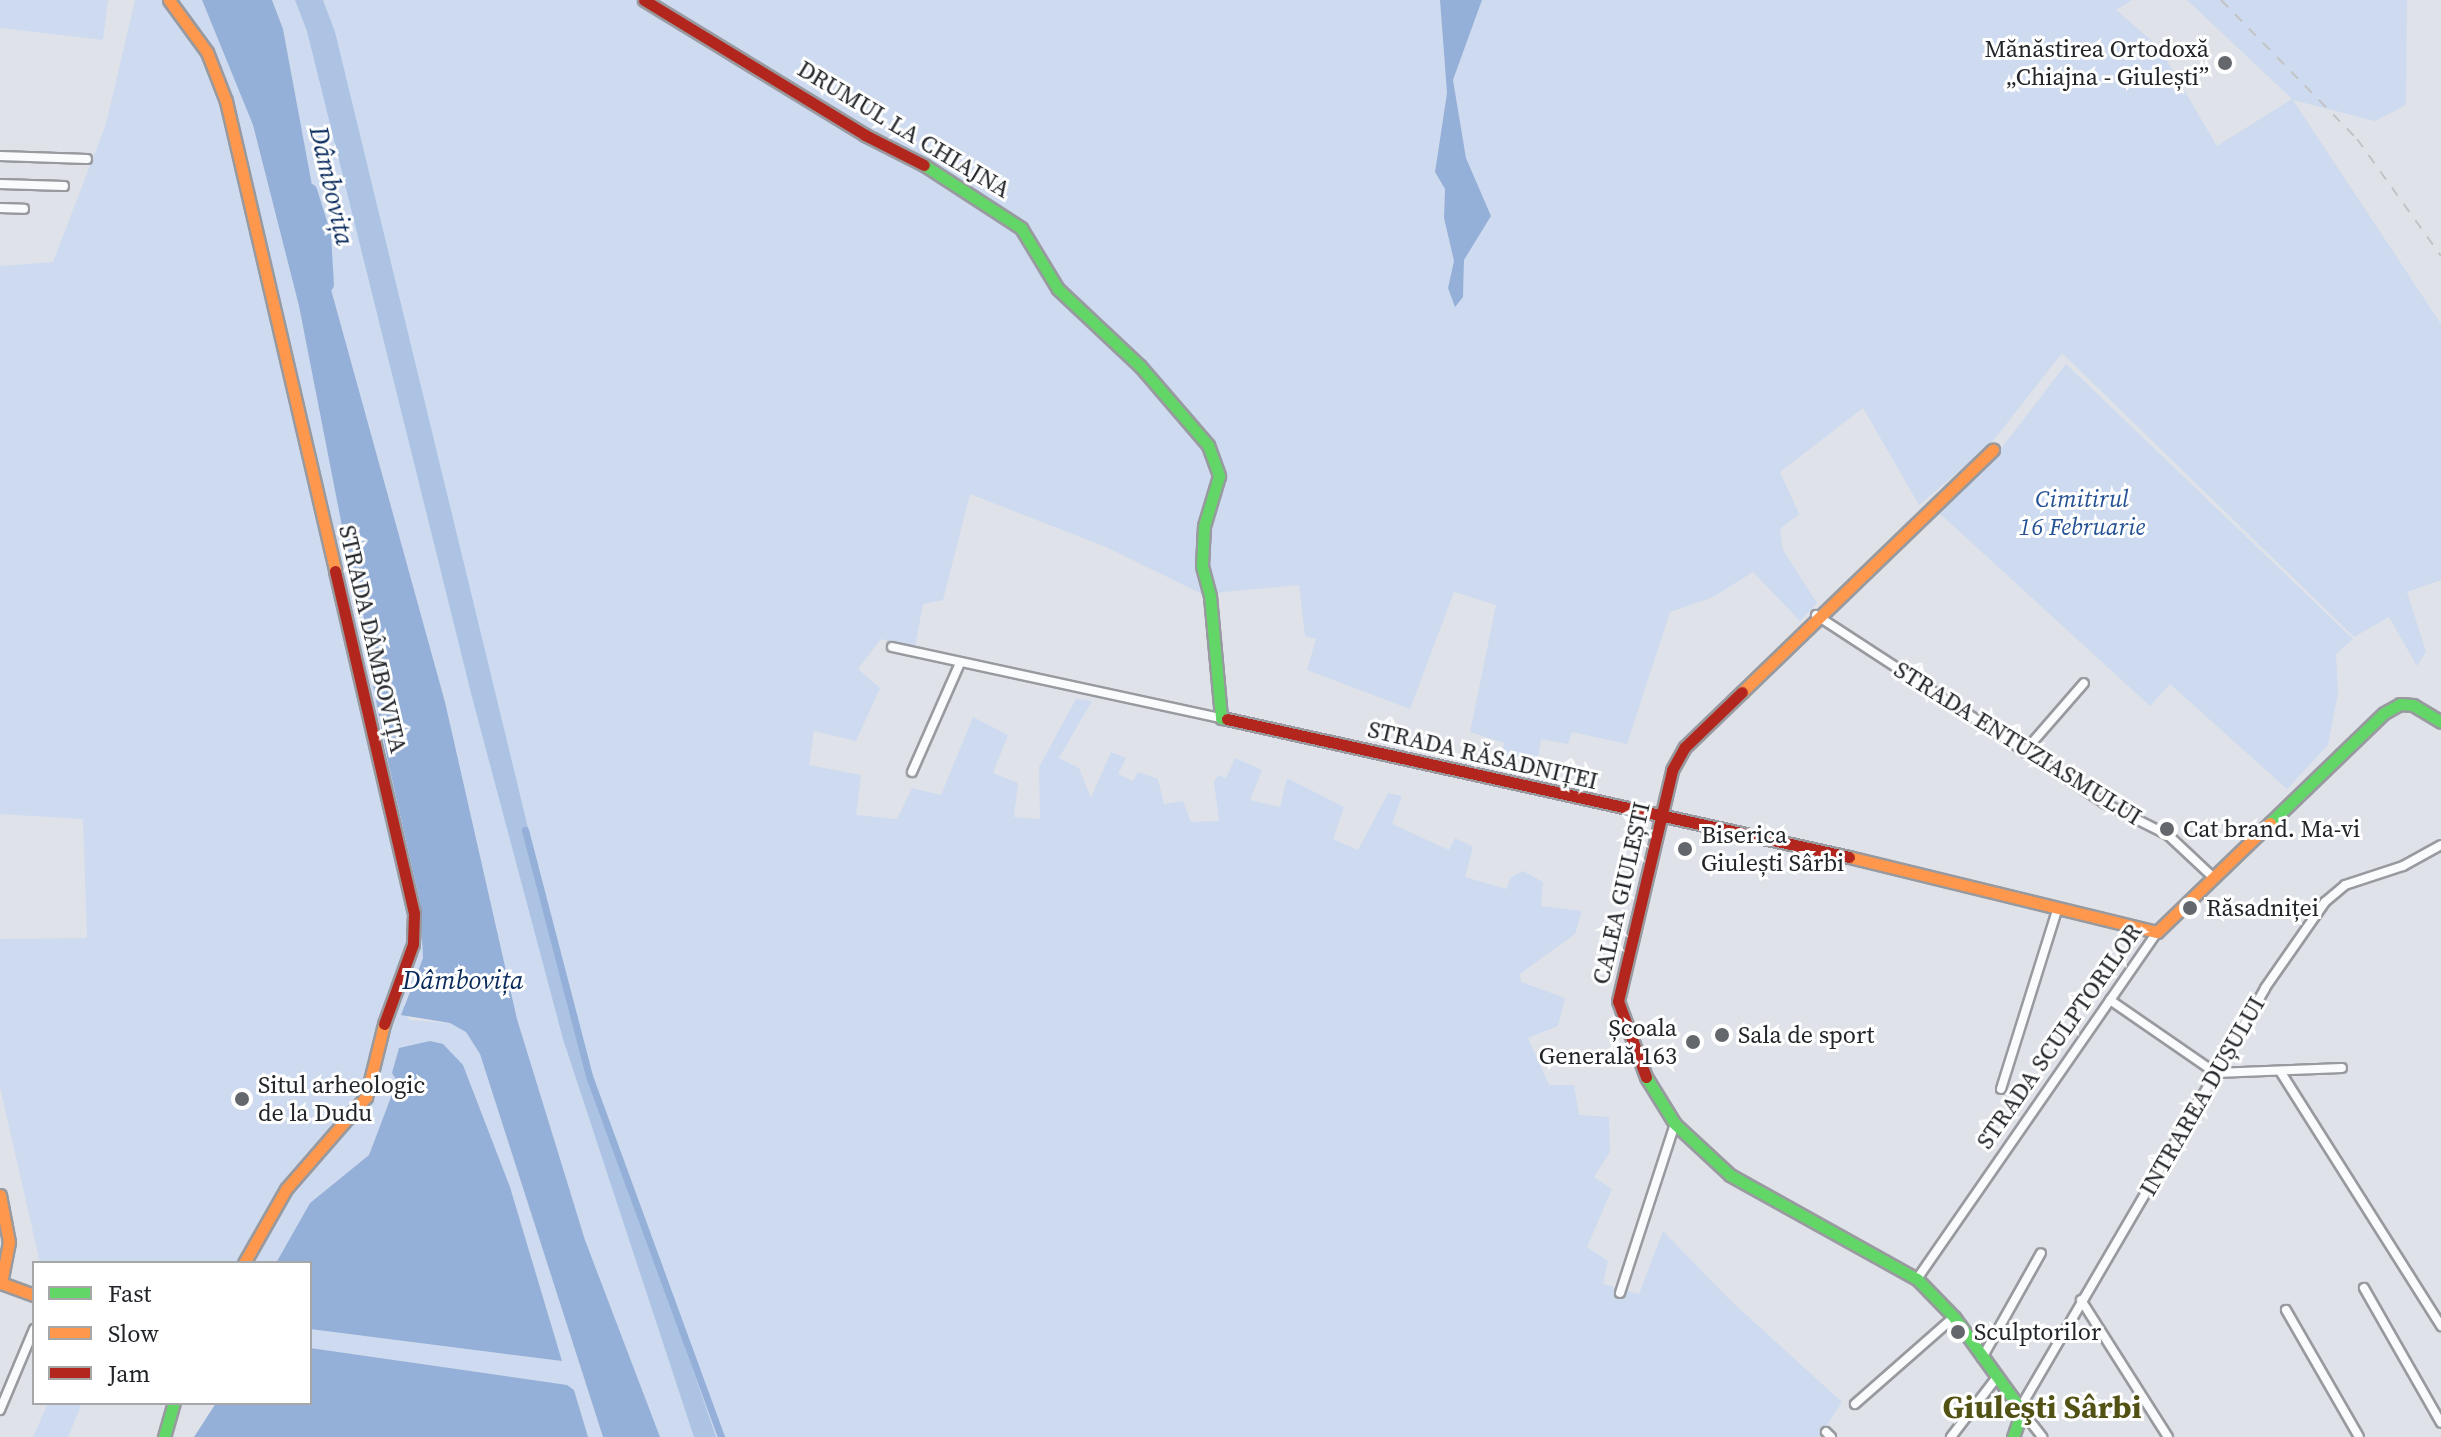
<!DOCTYPE html>
<meta charset="utf-8">
<style>
body{margin:0}
#map{position:relative;width:2441px;height:1437px;overflow:hidden;background:#dfe3e9;font-family:"Source Serif 4",serif}
div>[style]{position:absolute}
[style*='--x']{left:calc(var(--x)*1px);top:calc(var(--y)*1px);width:calc(var(--w)*1px);rotate:calc(var(--a)*1deg)}
.green>*{inset:0;background:#cddaef}
.forest>*{inset:0;background:#acc3e4}
.water>*{inset:0;background:#94afd8}
.canal>*{height:7px;margin:-3.5px;padding:0 3.5px;transform-origin:3.5px;border-radius:3.5px;background:#94afd8}
.river>*{height:12px;margin:-6px;padding:0 6px;transform-origin:6px;border-radius:6px;background:#94afd8}
.roads{filter:drop-shadow(2px 0 #989a9f) drop-shadow(-2px 0 #989a9f) drop-shadow(0 2px #989a9f) drop-shadow(0 -2px #989a9f)}
.street>*{height:8px;margin:-4px;padding:0 4px;transform-origin:4px;border-radius:4px;background:#fafbfc}
.fast>*{height:11px;margin:-5.5px;padding:0 5.5px;transform-origin:5.5px;border-radius:5.5px;background:#63d668}
.slow>*{height:11px;margin:-5.5px;padding:0 5.5px;transform-origin:5.5px;border-radius:5.5px;background:#ff974d}
.jam>*{height:11px;margin:-5.5px;padding:0 5.5px;transform-origin:5.5px;border-radius:5.5px;background:#b3261e}
.rail>*{height:2px;margin-top:-1px;transform-origin:0;background:repeating-linear-gradient(90deg,#c1c3c4 0 10px,transparent 0 20px)}
.dots>*{width:22px;height:22px;translate:-50% -50%;box-sizing:border-box;border:4px solid #fff;border-radius:50%}
span{translate:-50% -50%;white-space:nowrap;text-align:center;line-height:1.15;-webkit-text-stroke:6px #fff;paint-order:stroke}
.poi-label{font-size:24px;color:#212428}
.right{translate:-100% -50%;text-align:right}
.left{translate:0 -50%;text-align:left}
.street-label{font-size:24px;color:#212428}
.park-label{font-size:24px;color:#245195;font-style:italic}
.water-label{font-size:26px;color:#07295b;font-style:italic}
.district-label{font-size:32px;color:#535215;font-weight:700}
.legend{position:absolute;left:32px;top:1261px;width:280px;height:144px;box-sizing:border-box;background:#fff;border:2px solid #a6a7a9;margin:0;padding:10px 14px;list-style:none;font-size:24px;color:#212428}
.legend li{display:flex;align-items:center;gap:16px;height:40px}
.legend b{width:40px;border:2px solid #a6a7a9}
</style>
<div id="map">
<div class="green">
<i style="clip-path:polygon(0 0,108px 0,103px 40px,0 28px)"></i>
<i style="clip-path:polygon(135px 0,202px 0,253px 125px,299px 306px,388px 762px,420px 902px,423px 958px,404px 1004px,409px 1020px,450px 1023px,466px 1032px,480px 1054px,603px 1437px,588px 1437px,574px 1390px,310px 1348px,310px 1329px,562px 1361px,510px 1187px,463px 1065px,399px 1057px,392px 1073px,397px 1081px,369px 1155px,310px 1203px,276px 1263px,40px 1263px,0 1087px,0 939px,87px 938px,83px 819px,0 814px,0 266px,53px 262px,106px 124px)"></i>
<i style="clip-path:polygon(272px 0,1440px 0,1447px 93px,1435px 172px,1445px 189px,1444px 218px,1454px 261px,1448px 288px,1463px 297px,1464px 260px,1491px 216px,1466px 158px,1453px 80px,1482px 0,2132px 0,2116px 10px,2158px 46px,2217px 146px,2292px 99px,2187px 0,2407px 0,2406px 105px,2375px 121px,2293px 100px,2441px 324px,2441px 580px,2407px 592px,2426px 652px,2417px 666px,2389px 617px,2354px 637px,2062px 353px,1989px 446px,1919px 505px,1863px 408px,1780px 472px,1799px 514px,1780px 529px,1783px 550px,1817px 603px,1800px 621px,1753px 572px,1713px 597px,1670px 612px,1627px 744px,1572px 732px,1568px 744px,1541px 739px,1538px 760px,1502px 755px,1504px 743px,1470px 732px,1496px 605px,1454px 592px,1410px 709px,1307px 670px,1316px 639px,1305px 636px,1299px 585px,1202px 594px,1106px 547px,970px 494px,943px 600px,923px 604px,915px 647px,881px 639px,858px 669px,880px 688px,856px 741px,814px 731px,809px 765px,861px 775px,856px 815px,897px 819px,912px 788px,941px 795px,973px 717px,1008px 735px,993px 773px,1018px 783px,1014px 817px,1040px 819px,1039px 767px,1076px 699px,1092px 701px,1059px 758px,1079px 768px,1091px 798px,1111px 752px,1126px 758px,1118px 774px,1133px 781px,1138px 772px,1158px 779px,1164px 804px,1183px 801px,1191px 822px,1219px 821px,1214px 782px,1218px 775px,1226px 778px,1235px 758px,1262px 770px,1250px 800px,1280px 807px,1287px 778px,1344px 807px,1333px 839px,1358px 850px,1388px 793px,1402px 796px,1392px 824px,1449px 850px,1455px 838px,1473px 847px,1465px 877px,1506px 889px,1511px 877px,1523px 871px,1543px 882px,1541px 906px,1582px 911px,1575px 934px,1520px 974px,1521px 982px,1565px 998px,1558px 1026px,1528px 1038px,1549px 1085px,1574px 1085px,1579px 1115px,1609px 1117px,1610px 1152px,1594px 1177px,1612px 1189px,1587px 1247px,1608px 1261px,1603px 1284px,1639px 1294px,1663px 1231px,1731px 1301px,1842px 1402px,1819px 1437px,660px 1437px,585px 1240px,517px 1019px,445px 702px,332px 293px,283px 29px)"></i>
<i style="clip-path:polygon(2066px 364px,2353px 639px,2336px 654px,2338px 693px,2328px 745px,2287px 789px,2170px 684px,2150px 706px,1938px 512px,2003px 446px)"></i>
<i style="clip-path:polygon(48px 1403px,82px 1403px,68px 1437px,33px 1437px)"></i>
</div>
<div class="forest">
<i style="clip-path:polygon(295px 0,323px 0,335px 32px,579px 1038px,716px 1437px,694px 1437px,563px 1039px,472px 697px,307px 31px)"></i>
</div>
<div class="water">
<i style="clip-path:polygon(202px 0,272px 0,283px 29px,332px 293px,445px 702px,517px 1019px,585px 1240px,660px 1437px,603px 1437px,480px 1054px,466px 1032px,450px 1023px,401px 1015px,423px 958px,420px 902px,388px 762px,299px 306px,253px 125px)"></i>
<i style="clip-path:polygon(1440px 0,1482px 0,1453px 80px,1466px 158px,1491px 216px,1464px 260px,1463px 297px,1455px 307px,1448px 288px,1454px 261px,1444px 218px,1445px 189px,1435px 172px,1447px 93px)"></i>
<i style="clip-path:polygon(430px 1041px,443px 1044px,463px 1065px,510px 1187px,562px 1361px,310px 1329px,310px 1263px,276px 1263px,310px 1203px,369px 1155px,397px 1081px,392px 1073px,399px 1048px)"></i>
<i style="clip-path:polygon(310px 1348px,567px 1385px,574px 1390px,588px 1437px,194px 1437px,216px 1403px,310px 1403px)"></i>
</div>
<div class="canal">
<i style="--x:525;--y:830;--w:254;--a:75.4"></i>
<i style="--x:589;--y:1076;--w:384;--a:69.9"></i>
</div>
<div class="river">
<i style="--x:311;--y:190;--w:47;--a:72.7"></i>
<i style="--x:325;--y:235;--w:50;--a:86.6"></i>
</div>
<div class="roads">
<div class="street">
<i style="--x:0;--y:156;--w:87;--a:2"></i>
<i style="--x:0;--y:184;--w:64;--a:1.8"></i>
<i style="--x:0;--y:208;--w:24;--a:2"></i>
<i style="--x:1816;--y:615;--w:344;--a:33.1"></i>
<i style="--x:2104;--y:803;--w:72;--a:26.6"></i>
<i style="--x:2168;--y:835;--w:63;--a:43.1"></i>
<i style="--x:892;--y:647;--w:337;--a:12.2"></i>
<i style="--x:2024;--y:752;--w:91;--a:-49"></i>
<i style="--x:912;--y:772;--w:119;--a:-66.2"></i>
<i style="--x:2110;--y:1000;--w:129;--a:34.6"></i>
<i style="--x:2216;--y:1073;--w:126;--a:-2.3"></i>
<i style="--x:2280;--y:1071;--w:302;--a:57.7"></i>
<i style="--x:2001;--y:1089;--w:188;--a:-72.6"></i>
<i style="--x:1917;--y:1279;--w:422;--a:-55.3"></i>
<i style="--x:2364;--y:1288;--w:155;--a:60.3"></i>
<i style="--x:1620;--y:1293;--w:178;--a:-72"></i>
<i style="--x:2081;--y:1300;--w:162;--a:57.6"></i>
<i style="--x:2286;--y:1310;--w:146;--a:60.1"></i>
<i style="--x:1982;--y:1358;--w:120;--a:-60.7"></i>
<i style="--x:1855;--y:1404;--w:132;--a:-41.3"></i>
<i style="--x:2020;--y:1408;--w:486;--a:-59.7"></i>
<i style="--x:2265;--y:988;--w:105;--a:-55.1"></i>
<i style="--x:2325;--y:902;--w:26;--a:-40"></i>
<i style="--x:2345;--y:885;--w:61;--a:-18.1"></i>
<i style="--x:2403;--y:866;--w:43;--a:-28.9"></i>
<i style="--x:0;--y:1410;--w:88;--a:-67.2"></i>
<i style="--x:2022;--y:1411;--w:33;--a:52"></i>
<i style="--x:1826;--y:1432;--w:7;--a:45"></i>
<i style="--x:1951;--y:1437;--w:76;--a:-52.5"></i>
</div>
<div class="fast">
<i style="--x:924;--y:165;--w:116;--a:33"></i>
<i style="--x:1021;--y:228;--w:71;--a:58.8"></i>
<i style="--x:1058;--y:289;--w:112;--a:43.2"></i>
<i style="--x:1140;--y:366;--w:104;--a:49.3"></i>
<i style="--x:1208;--y:445;--w:33;--a:70"></i>
<i style="--x:1219;--y:476;--w:52;--a:106.7"></i>
<i style="--x:1204;--y:526;--w:40;--a:92.9"></i>
<i style="--x:1202;--y:566;--w:31;--a:75"></i>
<i style="--x:1210;--y:596;--w:122;--a:84.8"></i>
<i style="--x:1221;--y:718;--w:6;--a:9"></i>
<i style="--x:2270;--y:823;--w:158;--a:-44"></i>
<i style="--x:2384;--y:713;--w:18;--a:-29"></i>
<i style="--x:2400;--y:704;--w:13;--a:4"></i>
<i style="--x:2413;--y:705;--w:33;--a:31"></i>
<i style="--x:1646;--y:1077;--w:55;--a:58.3"></i>
<i style="--x:1675;--y:1124;--w:75;--a:42.8"></i>
<i style="--x:1730;--y:1175;--w:214;--a:29.1"></i>
<i style="--x:1917;--y:1279;--w:53;--a:45.8"></i>
<i style="--x:1954;--y:1317;--w:116;--a:54.1"></i>
<i style="--x:2022;--y:1411;--w:28;--a:109"></i>
<i style="--x:164;--y:1437;--w:35;--a:-74"></i>
</div>
<div class="slow">
<i style="--x:169;--y:0;--w:64;--a:53.8"></i>
<i style="--x:207;--y:52;--w:53;--a:68.8"></i>
<i style="--x:226;--y:101;--w:482;--a:76.9"></i>
<i style="--x:1742;--y:692;--w:349;--a:-44"></i>
<i style="--x:1849;--y:857;--w:317;--a:13.7"></i>
<i style="--x:2157;--y:932;--w:157;--a:-44"></i>
<i style="--x:0;--y:1195;--w:48;--a:79.2"></i>
<i style="--x:9;--y:1242;--w:42;--a:101"></i>
<i style="--x:1;--y:1283;--w:35;--a:20"></i>
<i style="--x:244;--y:1263;--w:85;--a:-60.4"></i>
<i style="--x:286;--y:1189;--w:122;--a:-49"></i>
<i style="--x:366;--y:1097;--w:75;--a:-76.1"></i>
</div>
<div class="jam">
<i style="--x:644;--y:0;--w:259;--a:31.4"></i>
<i style="--x:865;--y:135;--w:66;--a:27"></i>
<i style="--x:335;--y:571;--w:352;--a:77"></i>
<i style="--x:414;--y:914;--w:30;--a:92"></i>
<i style="--x:413;--y:944;--w:85;--a:109.9"></i>
<i style="--x:1227;--y:719;--w:637;--a:12.51"></i>
<i style="--x:1646;--y:1077;--w:81;--a:-110.2"></i>
<i style="--x:1618;--y:1001;--w:237;--a:-76.8"></i>
<i style="--x:1672;--y:770;--w:26;--a:-61"></i>
<i style="--x:1685;--y:747;--w:79;--a:-44"></i>
</div>
</div>
<div class="rail">
<i style="--x:2221;--y:0;--w:194;--a:45.6"></i>
<i style="--x:2357;--y:139;--w:144;--a:54.3"></i>
</div>
<div class="dots">
<i style="left:2225px;top:63px;background:#64676c"></i>
<i style="left:2167px;top:829px;background:#64676c"></i>
<i style="left:1685px;top:849px;background:#64676c"></i>
<i style="left:2190px;top:908px;background:#64676c"></i>
<i style="left:1722px;top:1035px;background:#64676c"></i>
<i style="left:1693px;top:1042px;background:#64676c"></i>
<i style="left:242px;top:1099px;background:#64676c"></i>
<i style="left:1958px;top:1332px;background:#64676c"></i>
</div>
<div class="poi-label">
<span class="right" style="left:2209px;top:63px">Mănăstirea Ortodoxă<br>„Chiajna - Giulești”</span>
<span class="left" style="left:2183px;top:829px">Cat brand. Ma-vi</span>
<span class="left" style="left:1701px;top:849px">Biserica<br>Giulești Sârbi</span>
<span class="left" style="left:2206px;top:908px">Răsadniței</span>
<span class="right" style="left:1677px;top:1042px">Școala<br>Generală 163</span>
<span class="left" style="left:1738px;top:1035px">Sala de sport</span>
<span class="left" style="left:258px;top:1099px">Situl arheologic<br>de la Dudu</span>
<span class="left" style="left:1974px;top:1332px">Sculptorilor</span>
</div>
<div class="street-label">
<span style="left:904px;top:129px;rotate:31deg">DRUMUL LA CHIAJNA</span>
<span style="left:373px;top:639px;rotate:77deg">STRADA DÂMBOVIȚA</span>
<span style="left:2018px;top:743px;rotate:32deg">STRADA ENTUZIASMULUI</span>
<span style="left:1483px;top:755px;rotate:13deg">STRADA RĂSADNIȚEI</span>
<span style="left:1621px;top:893px;rotate:-77deg">CALEA GIULEȘTI</span>
<span style="left:2059px;top:1036px;rotate:-55deg">STRADA SCULPTORILOR</span>
<span style="left:2202px;top:1096px;rotate:-60deg">INTRAREA DUȘULUI</span>
</div>
<div class="park-label">
<span style="left:2082px;top:513px">Cimitirul<br>16 Februarie</span>
</div>
<div class="water-label">
<span style="left:331px;top:186px;rotate:77deg">Dâmbovița</span>
<span style="left:463px;top:981px">Dâmbovița</span>
</div>
<div class="district-label">
<span style="left:2042px;top:1407px">Giuleşti Sârbi</span>
</div>
<ul class="legend">
<li><b style="height:10px;background:#63d668"></b>Fast</li>
<li><b style="height:10px;background:#ff974d"></b>Slow</li>
<li><b style="height:10px;background:#b3261e"></b>Jam</li>
</ul>
</div>
